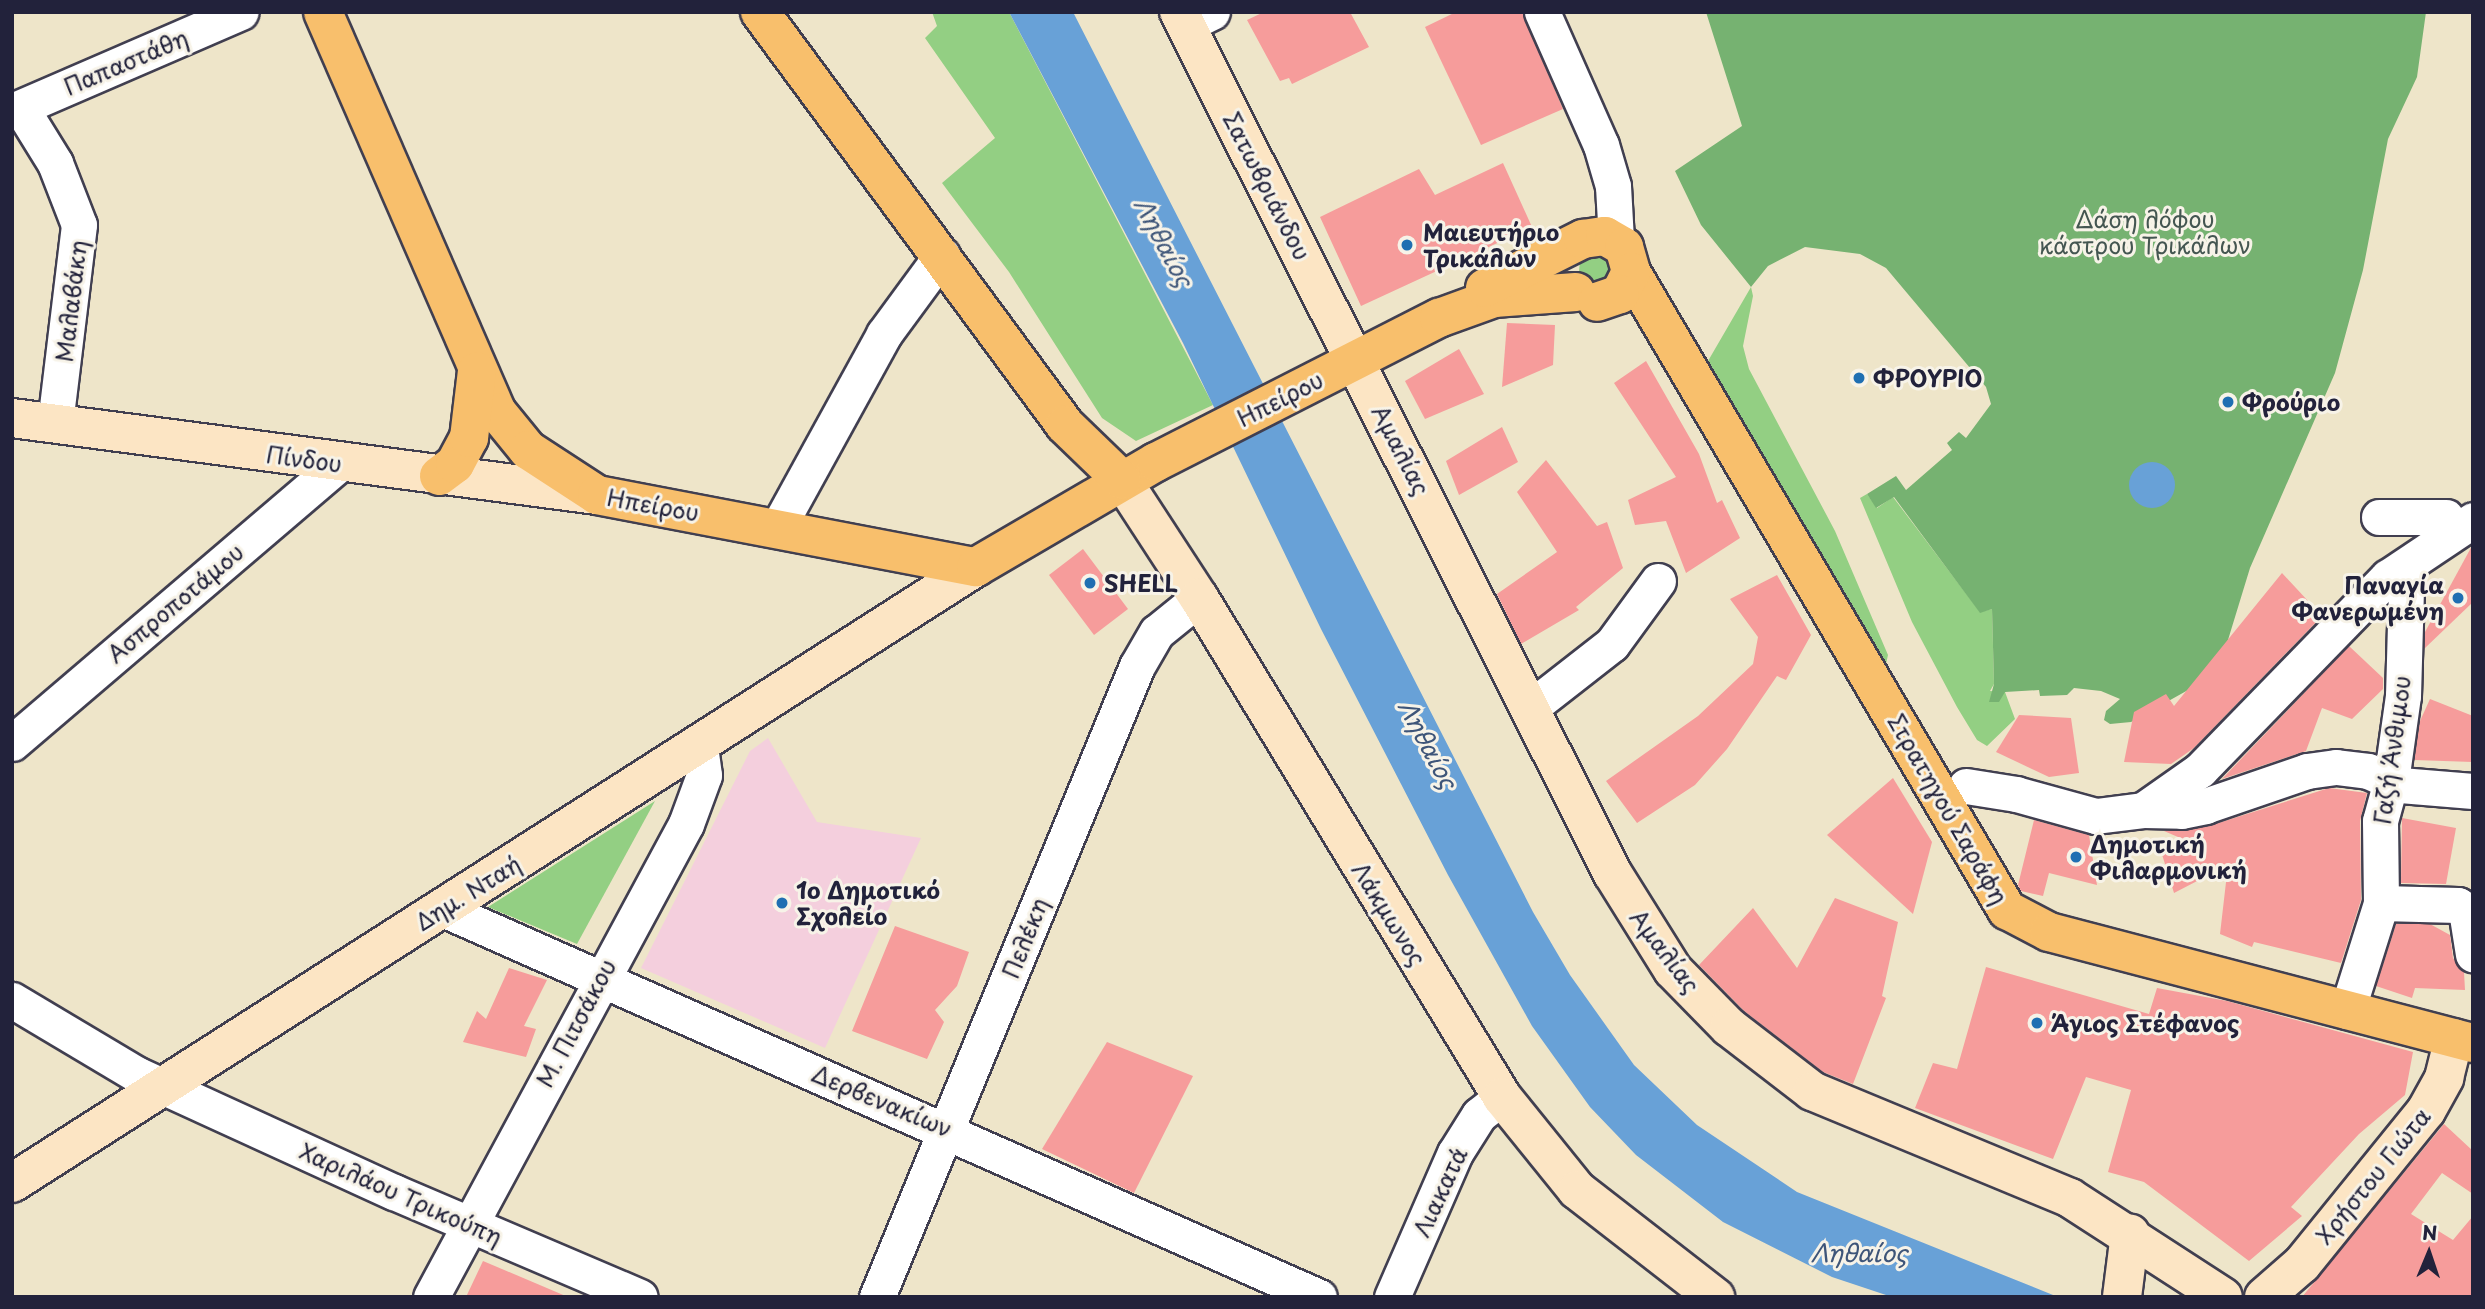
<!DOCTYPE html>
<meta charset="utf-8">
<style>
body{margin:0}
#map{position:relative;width:2485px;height:1309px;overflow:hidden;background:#eee5c9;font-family:"Playpen Sans",sans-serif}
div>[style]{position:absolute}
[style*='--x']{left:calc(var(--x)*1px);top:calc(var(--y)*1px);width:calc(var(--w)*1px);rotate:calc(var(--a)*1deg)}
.built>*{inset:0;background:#f4cfdd}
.green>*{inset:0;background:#93cf83}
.forest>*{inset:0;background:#76b271}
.water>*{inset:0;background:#68a1d7}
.round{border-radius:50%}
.building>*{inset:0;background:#f69c9b}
.roads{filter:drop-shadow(2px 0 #413f50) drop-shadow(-2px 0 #413f50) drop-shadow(0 2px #413f50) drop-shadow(0 -2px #413f50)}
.street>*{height:35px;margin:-17.5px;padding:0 17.5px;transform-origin:17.5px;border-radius:17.5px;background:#fff}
.secondary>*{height:38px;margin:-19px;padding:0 19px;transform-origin:19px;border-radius:19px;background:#fce5c4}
.primary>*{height:38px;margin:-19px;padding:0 19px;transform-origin:19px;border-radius:19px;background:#f8bf6c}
.dots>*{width:19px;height:19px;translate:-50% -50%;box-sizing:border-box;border:4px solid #f7f3e8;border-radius:50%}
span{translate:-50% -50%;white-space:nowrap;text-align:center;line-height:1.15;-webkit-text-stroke:6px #f7f3e8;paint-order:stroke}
.street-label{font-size:23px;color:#22223b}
.park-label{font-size:23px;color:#445651}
.poi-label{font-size:23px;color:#22223b;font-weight:700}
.left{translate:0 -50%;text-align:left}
.right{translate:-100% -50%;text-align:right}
.water-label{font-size:24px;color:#3e5579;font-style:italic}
.frame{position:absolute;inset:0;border:14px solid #22223b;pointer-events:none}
.north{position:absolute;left:2394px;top:1218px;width:70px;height:70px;-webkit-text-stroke:5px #f7f3e8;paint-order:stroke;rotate:2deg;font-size:19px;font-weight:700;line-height:28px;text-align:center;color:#22223b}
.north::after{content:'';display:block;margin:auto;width:24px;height:32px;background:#22223b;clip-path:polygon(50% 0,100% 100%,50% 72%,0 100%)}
</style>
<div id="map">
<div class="built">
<i style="clip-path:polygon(768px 738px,817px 822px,921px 838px,825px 1048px,641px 968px,750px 751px)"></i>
</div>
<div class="green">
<i style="clip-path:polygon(932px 12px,1009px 12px,1213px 405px,1136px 441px,1102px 418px,1009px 272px,942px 183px,995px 138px,925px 38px,937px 26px)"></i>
<i style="clip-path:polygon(1596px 248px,1618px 267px,1598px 288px,1579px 272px,1580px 259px)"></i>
<i style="clip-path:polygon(1751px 287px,1753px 296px,1743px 346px,1749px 369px,1835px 531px,1888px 655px,1886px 664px,1708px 361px)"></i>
<i style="clip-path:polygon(1867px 494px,1877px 508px,1893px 497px,1980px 612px,1992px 609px,1994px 684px,1990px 691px,2005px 692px,2015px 719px,1987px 746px,1977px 740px,1957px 707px,1912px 622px,1860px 498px)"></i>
<i style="clip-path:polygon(655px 801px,577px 944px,488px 907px)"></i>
</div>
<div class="forest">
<i style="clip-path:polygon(1706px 12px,2426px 12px,2417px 77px,2388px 139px,2363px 270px,2335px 373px,2250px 568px,2224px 653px,2197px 685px,2131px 722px,2110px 724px,2104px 720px,2106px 711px,2120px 699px,2101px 691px,2074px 688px,2067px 695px,2040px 696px,2039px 690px,2005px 692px,1999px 702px,1989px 702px,1994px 684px,1992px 609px,1980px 613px,1894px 497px,1876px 508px,1867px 494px,1896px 476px,1906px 490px,1952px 450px,1947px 443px,1959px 432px,1966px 438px,1991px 404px,1986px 387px,1886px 268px,1860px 254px,1805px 247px,1768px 266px,1751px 287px,1701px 225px,1675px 171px,1742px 126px)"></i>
</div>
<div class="water">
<i style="clip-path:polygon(1009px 12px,1073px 12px,1533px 912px,1570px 975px,1634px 1065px,1697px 1125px,1797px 1192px,2058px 1297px,1892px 1297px,1832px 1277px,1723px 1222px,1636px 1155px,1590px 1107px,1532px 1026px,1448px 875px,1321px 629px,1183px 343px)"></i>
<i class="round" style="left:2129px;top:462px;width:46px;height:46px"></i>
</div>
<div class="building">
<i style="clip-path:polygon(1264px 12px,1350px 12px,1369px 47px,1292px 84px,1289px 78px,1280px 81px,1247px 20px)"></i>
<i style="clip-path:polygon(1456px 12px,1522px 12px,1563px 109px,1481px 145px,1425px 27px)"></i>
<i style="clip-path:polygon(1503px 163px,1532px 227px,1361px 306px,1320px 217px,1419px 169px,1435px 195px)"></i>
<i style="clip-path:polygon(1507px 323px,1555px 325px,1553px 365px,1502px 387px)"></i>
<i style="clip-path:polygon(1459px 349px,1484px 394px,1425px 419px,1405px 381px)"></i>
<i style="clip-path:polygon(1646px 361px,1699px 454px,1717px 503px,1722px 500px,1740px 538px,1686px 573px,1666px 521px,1635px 525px,1628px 500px,1676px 477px,1614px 383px)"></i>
<i style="clip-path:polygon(1502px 427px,1518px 462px,1459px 495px,1446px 461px)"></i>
<i style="clip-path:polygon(1546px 460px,1597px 526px,1607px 522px,1623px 568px,1576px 607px,1579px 610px,1521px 644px,1497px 594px,1557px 552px,1517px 492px)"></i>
<i style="clip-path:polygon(2473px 544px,2473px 602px,2424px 649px,2425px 632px)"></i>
<i style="clip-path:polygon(1083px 549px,1128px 609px,1094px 635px,1049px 575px)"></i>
<i style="clip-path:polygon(2282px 573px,2322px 616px,2194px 748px,2171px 764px,2124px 762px,2134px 712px,2166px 694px,2174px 706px)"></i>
<i style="clip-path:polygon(1777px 575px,1811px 635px,1786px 680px,1777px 676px,1727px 749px,1695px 785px,1637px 823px,1606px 781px,1698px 716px,1753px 664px,1758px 637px,1730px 599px)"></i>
<i style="clip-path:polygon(2349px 646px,2383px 678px,2383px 689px,2352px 719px,2322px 708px,2306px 751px,2222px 779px)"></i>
<i style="clip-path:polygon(2430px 699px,2473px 716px,2473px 762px,2414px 760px,2420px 721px)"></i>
<i style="clip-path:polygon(2019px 715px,2071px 718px,2079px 773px,2049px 777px,1996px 752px)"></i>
<i style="clip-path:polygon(1893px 778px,1932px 842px,1913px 914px,1827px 835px)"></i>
<i style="clip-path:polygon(2329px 788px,2367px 793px,2360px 821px,2361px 900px,2341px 963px,2254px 942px,2252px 947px,2220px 934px,2228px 865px,2174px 893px,2160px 848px,2173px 851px,2178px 837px,2164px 831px,2209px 826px)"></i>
<i style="clip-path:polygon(2402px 818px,2456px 828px,2446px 884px,2401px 883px)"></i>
<i style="clip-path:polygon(2034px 820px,2089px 835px,2097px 885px,2049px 873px,2043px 896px,2021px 891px,2018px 885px)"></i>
<i style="clip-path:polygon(1835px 898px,1898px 922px,1882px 996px,1886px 998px,1853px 1084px,1823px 1072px,1744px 1011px,1699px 965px,1753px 908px,1797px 968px)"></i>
<i style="clip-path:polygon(2396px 924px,2430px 924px,2450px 935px,2453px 958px,2464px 972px,2465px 990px,2415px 988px,2412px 998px,2376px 986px)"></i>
<i style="clip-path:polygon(895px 926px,969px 952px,957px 986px,935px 1010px,944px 1022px,927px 1059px,852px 1031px)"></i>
<i style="clip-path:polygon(1986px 967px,2149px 1014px,2157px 988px,2227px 1001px,2413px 1052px,2405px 1095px,2359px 1134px,2291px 1207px,2302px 1216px,2249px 1261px,2144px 1182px,2108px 1172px,2131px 1090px,2086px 1077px,2053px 1159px,1915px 1108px,1933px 1063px,1957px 1069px)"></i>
<i style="clip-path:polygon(509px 968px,547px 980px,524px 1026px,536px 1029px,526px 1057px,463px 1042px,477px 1011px,486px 1019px)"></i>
<i style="clip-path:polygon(1107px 1042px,1193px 1076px,1134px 1193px,1042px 1149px)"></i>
<i style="clip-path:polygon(2444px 1124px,2473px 1151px,2473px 1194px,2442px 1173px,2411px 1214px,2453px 1240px,2473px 1216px,2473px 1297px,2302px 1297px)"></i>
<i style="clip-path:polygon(483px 1261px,568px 1297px,466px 1297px)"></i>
</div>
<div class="roads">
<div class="street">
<i style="--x:1542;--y:12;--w:145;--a:66.1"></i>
<i style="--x:1601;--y:145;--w:43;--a:73.7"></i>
<i style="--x:1613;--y:186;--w:54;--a:86.8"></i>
<i style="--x:1185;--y:25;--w:30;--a:-26"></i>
<i style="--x:21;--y:108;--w:65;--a:58.3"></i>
<i style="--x:55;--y:163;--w:66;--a:68.8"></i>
<i style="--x:79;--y:225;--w:200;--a:96.9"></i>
<i style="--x:12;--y:111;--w:249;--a:-23.4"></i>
<i style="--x:2379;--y:517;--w:67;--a:0"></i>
<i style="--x:778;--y:527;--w:220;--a:-61.2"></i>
<i style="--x:884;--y:334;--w:98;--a:-53.7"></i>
<i style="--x:1530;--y:708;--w:104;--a:-38"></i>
<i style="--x:1612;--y:644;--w:78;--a:-53.9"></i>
<i style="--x:12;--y:743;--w:430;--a:-40.5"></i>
<i style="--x:1966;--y:786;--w:51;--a:9.1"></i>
<i style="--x:2016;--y:794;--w:83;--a:15.4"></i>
<i style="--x:2096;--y:816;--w:47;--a:-7.3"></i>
<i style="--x:2143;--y:810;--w:70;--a:-35.1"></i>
<i style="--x:2200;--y:770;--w:269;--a:-45.8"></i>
<i style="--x:2388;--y:577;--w:102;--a:-33.8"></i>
<i style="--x:2143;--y:810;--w:39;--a:1"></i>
<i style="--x:2182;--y:811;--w:24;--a:-12"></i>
<i style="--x:2205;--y:806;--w:108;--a:-18.9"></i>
<i style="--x:2307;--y:771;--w:29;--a:-8"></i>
<i style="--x:2336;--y:767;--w:32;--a:7"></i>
<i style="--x:2368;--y:771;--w:35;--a:24"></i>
<i style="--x:2400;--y:785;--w:73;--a:4.7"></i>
<i style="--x:2381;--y:903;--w:77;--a:1.5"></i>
<i style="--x:2458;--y:905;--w:9;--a:32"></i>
<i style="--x:2466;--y:910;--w:45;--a:81"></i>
<i style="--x:443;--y:909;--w:958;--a:23.89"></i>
<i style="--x:12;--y:1000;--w:147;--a:30.8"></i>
<i style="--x:138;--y:1075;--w:281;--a:24.6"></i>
<i style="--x:394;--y:1192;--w:267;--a:23.1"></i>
<i style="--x:2347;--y:1011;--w:113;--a:-72.5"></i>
<i style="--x:2381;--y:903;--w:82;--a:-90.7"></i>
<i style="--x:2380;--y:821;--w:41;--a:-74.6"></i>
<i style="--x:2391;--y:781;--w:86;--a:-82"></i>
<i style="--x:2403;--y:696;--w:107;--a:-88.4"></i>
<i style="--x:2406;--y:589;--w:20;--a:-108"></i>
<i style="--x:431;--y:1297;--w:537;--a:-61.67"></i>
<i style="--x:686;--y:824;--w:52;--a:-69.8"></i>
<i style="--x:704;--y:775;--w:30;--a:-98"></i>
<i style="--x:877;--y:1297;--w:682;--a:-67.61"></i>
<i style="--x:1137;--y:666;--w:39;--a:-60"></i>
<i style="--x:1157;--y:632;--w:54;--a:-39"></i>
<i style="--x:1392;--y:1297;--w:157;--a:-66.4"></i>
<i style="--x:1455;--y:1153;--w:45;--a:-57.7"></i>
<i style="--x:1479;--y:1115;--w:29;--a:-38"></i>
</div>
<div class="secondary">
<i style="--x:1179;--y:12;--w:965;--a:63.28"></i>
<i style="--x:1613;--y:874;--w:113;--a:58"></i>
<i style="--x:1673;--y:970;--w:80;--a:45.5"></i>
<i style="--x:1729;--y:1027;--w:105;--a:37.6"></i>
<i style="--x:1812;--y:1091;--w:279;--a:22.5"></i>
<i style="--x:2070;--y:1198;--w:182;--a:32.9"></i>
<i style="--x:12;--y:418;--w:590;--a:7.5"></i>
<i style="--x:1122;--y:480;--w:141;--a:56.9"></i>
<i style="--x:1199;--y:598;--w:584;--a:58.73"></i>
<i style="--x:1502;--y:1097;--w:119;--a:51.1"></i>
<i style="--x:1577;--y:1190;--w:175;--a:37.8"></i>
<i style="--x:12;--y:1183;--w:1144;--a:-32.58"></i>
<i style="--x:2122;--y:1297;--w:64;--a:-82.8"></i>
<i style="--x:2264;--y:1297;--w:50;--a:-41"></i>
<i style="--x:2302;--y:1264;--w:197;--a:-51"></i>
<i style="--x:2426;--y:1111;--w:38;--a:-61"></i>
<i style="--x:2444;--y:1078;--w:41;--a:-76"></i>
</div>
<div class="primary">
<i style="--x:323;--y:12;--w:436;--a:66.5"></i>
<i style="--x:497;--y:412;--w:49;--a:50.8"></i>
<i style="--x:528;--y:450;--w:82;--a:33.1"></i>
<i style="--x:597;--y:495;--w:386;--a:10.8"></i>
<i style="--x:976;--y:567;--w:208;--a:-30.3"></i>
<i style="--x:1156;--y:462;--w:318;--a:-27"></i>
<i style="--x:1439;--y:318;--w:59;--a:-20"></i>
<i style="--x:1494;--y:298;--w:82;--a:-4.2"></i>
<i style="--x:760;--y:12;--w:513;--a:53.55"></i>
<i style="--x:1065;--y:425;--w:79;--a:44"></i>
<i style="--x:1631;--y:272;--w:741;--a:59.49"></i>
<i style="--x:2007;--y:910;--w:47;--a:27.6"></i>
<i style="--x:2049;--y:932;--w:438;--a:14.7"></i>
<i style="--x:1485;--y:288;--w:110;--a:-26.6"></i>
<i style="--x:1583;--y:239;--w:22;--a:-8"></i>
<i style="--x:1605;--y:236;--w:22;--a:30"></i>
<i style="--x:1624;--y:247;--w:26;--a:74"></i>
<i style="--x:1631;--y:272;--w:25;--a:117"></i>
<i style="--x:1620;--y:294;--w:24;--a:161"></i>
<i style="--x:439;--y:476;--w:20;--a:-37"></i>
<i style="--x:455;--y:464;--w:30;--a:-62"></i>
<i style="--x:469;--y:438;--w:67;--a:-83.2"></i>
</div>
</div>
<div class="dots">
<i style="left:1407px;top:245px;background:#1f6fb2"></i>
<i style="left:1859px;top:378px;background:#1f6fb2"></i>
<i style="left:2228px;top:402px;background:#1f6fb2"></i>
<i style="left:1090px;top:583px;background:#1f6fb2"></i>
<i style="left:2458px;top:598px;background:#1f6fb2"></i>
<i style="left:2076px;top:857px;background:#1f6fb2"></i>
<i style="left:782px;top:903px;background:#1f6fb2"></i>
<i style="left:2037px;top:1023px;background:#1f6fb2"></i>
</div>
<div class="street-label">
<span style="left:126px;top:62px;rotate:-23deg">Παπαστάθη</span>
<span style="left:1267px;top:186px;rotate:63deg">Σατωβριάνδου</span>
<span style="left:71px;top:301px;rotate:-83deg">Μαλαβάκη</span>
<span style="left:1280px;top:399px;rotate:-27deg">Ηπείρου</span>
<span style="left:1401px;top:450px;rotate:63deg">Αμαλίας</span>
<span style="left:304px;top:459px;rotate:8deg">Πίνδου</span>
<span style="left:653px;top:505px;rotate:10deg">Ηπείρου</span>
<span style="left:175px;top:603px;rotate:-40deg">Ασπροποτάμου</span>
<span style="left:2392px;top:750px;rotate:-82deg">Γαζή Άνθιμου</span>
<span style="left:1948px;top:809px;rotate:60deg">Στρατηγού Σαράφη</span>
<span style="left:468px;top:893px;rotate:-32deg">Δημ. Νταή</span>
<span style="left:1389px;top:914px;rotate:58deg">Λάκμωνος</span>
<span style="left:1025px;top:938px;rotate:-68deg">Πελέκη</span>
<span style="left:1665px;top:951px;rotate:53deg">Αμαλίας</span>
<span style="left:576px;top:1023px;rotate:-62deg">Μ. Πιτσάκου</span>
<span style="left:882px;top:1101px;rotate:23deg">Δερβενακίων</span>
<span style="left:2373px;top:1176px;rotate:-51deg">Χρήστου Γιώτα</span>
<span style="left:1440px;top:1192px;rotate:-65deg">Λιακατά</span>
<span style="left:401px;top:1194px;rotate:24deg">Χαριλάου Τρικούπη</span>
</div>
<div class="park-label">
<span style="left:2145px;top:232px">Δάση λόφου<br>κάστρου Τρικάλων</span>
</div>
<div class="poi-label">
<span class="left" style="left:1423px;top:245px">Μαιευτήριο<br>Τρικάλων</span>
<span class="left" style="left:1873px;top:378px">ΦΡΟΥΡΙΟ</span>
<span class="left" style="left:2242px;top:402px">Φρούριο</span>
<span class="left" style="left:1104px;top:583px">SHELL</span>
<span class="right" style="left:2444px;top:598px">Παναγία<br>Φανερωμένη</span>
<span class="left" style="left:2090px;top:857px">Δημοτική<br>Φιλαρμονική</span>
<span class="left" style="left:796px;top:903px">1ο Δημοτικό<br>Σχολείο</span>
<span class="left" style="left:2051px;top:1023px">Άγιος Στέφανος</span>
</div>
<div class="water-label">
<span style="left:1164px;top:242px;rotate:62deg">Ληθαίος</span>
<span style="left:1428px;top:744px;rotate:62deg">Ληθαίος</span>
<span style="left:1859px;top:1253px">Ληθαίος</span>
</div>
<div class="frame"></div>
<div class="north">N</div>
</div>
